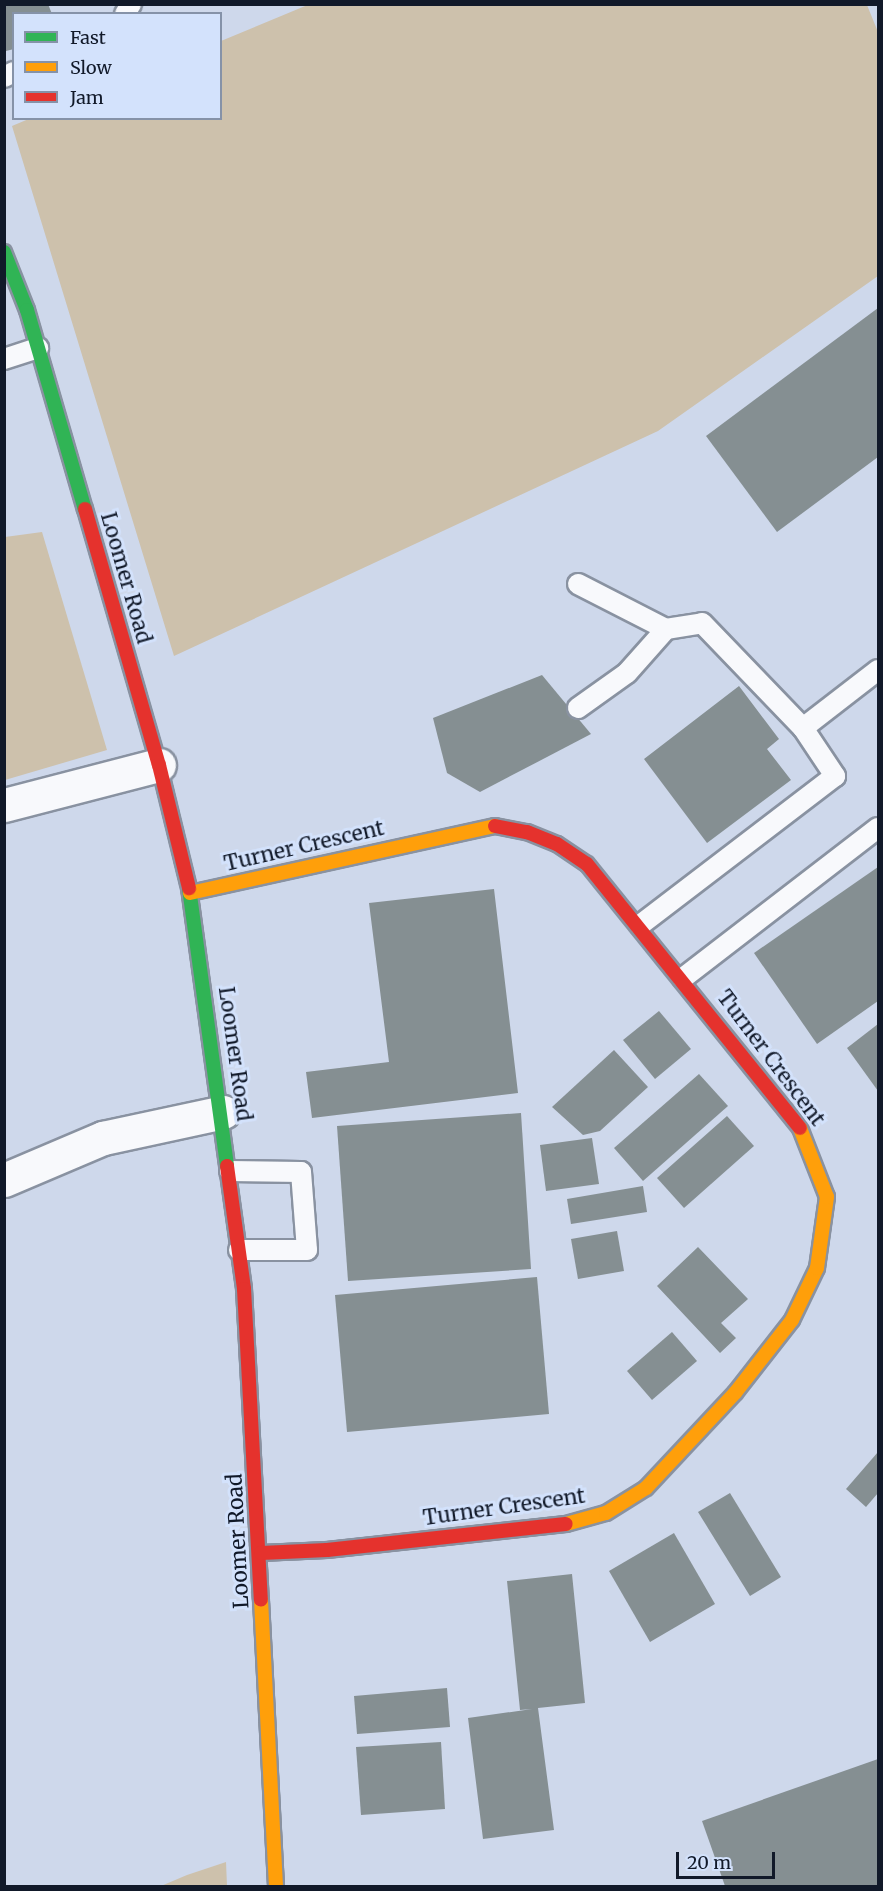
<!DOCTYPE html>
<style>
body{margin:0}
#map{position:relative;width:883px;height:1891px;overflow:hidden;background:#ced8eb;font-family:Merriweather,serif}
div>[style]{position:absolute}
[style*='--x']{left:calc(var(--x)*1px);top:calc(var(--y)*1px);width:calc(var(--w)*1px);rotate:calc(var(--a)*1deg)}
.green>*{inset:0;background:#cdc1ac}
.building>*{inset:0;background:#858f92}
.roads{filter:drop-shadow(2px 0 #8992a1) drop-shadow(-2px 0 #8992a1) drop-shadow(0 2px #8992a1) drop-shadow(0 -2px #8992a1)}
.lane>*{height:20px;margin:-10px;padding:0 10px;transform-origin:10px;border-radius:10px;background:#f8f9fc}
.street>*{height:33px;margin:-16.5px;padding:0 16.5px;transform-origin:16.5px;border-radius:16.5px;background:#f8f9fc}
.fast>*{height:14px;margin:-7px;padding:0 7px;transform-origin:7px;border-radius:7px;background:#30b455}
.slow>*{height:14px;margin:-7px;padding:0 7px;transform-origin:7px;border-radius:7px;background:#ff9f0a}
.jam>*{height:14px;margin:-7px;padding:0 7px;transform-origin:7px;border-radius:7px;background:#e5322d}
span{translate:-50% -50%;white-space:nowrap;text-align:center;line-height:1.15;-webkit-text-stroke:6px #d3e2fc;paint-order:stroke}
.street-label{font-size:21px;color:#111929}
.frame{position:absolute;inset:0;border:6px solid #111929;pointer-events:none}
.legend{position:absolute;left:12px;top:12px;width:210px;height:108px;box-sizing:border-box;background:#d3e2fc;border:2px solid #8592a8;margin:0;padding:8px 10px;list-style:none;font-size:18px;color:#111929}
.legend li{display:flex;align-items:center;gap:12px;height:30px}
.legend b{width:30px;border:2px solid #8592a8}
.scale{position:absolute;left:676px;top:1852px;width:99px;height:27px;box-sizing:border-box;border:3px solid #111929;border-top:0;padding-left:8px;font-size:18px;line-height:21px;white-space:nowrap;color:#111929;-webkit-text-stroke:4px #d3e2fc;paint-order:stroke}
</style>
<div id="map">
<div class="green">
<i style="clip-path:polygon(310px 4px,867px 5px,878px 32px,878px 276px,658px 431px,174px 656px,12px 126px,31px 118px,220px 118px,221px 41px)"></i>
<i style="clip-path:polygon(42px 532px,107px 750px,5px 780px,5px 537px)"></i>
<i style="clip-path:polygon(226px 1862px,227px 1886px,161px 1886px,187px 1875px)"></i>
</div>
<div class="building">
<i style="clip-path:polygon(4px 4px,48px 4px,52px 14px,14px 14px,14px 49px,6px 51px)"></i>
<i style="clip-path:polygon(878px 308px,878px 457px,777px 532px,706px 436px)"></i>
<i style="clip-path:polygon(542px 675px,591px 734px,480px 792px,447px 773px,433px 718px)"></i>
<i style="clip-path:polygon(739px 686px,779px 739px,767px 749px,791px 780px,707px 843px,644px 759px)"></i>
<i style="clip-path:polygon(878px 867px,878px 1001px,817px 1044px,754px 953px)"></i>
<i style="clip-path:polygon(494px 889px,518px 1093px,312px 1118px,306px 1072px,389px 1062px,369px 903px)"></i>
<i style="clip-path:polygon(659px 1011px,691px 1049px,655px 1079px,623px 1040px)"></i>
<i style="clip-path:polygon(878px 1024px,878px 1091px,847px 1048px)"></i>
<i style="clip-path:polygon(614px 1050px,648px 1087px,600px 1131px,583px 1135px,552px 1107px)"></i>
<i style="clip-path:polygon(699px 1074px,728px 1106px,643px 1181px,614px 1148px)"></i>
<i style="clip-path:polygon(521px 1113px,531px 1269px,348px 1281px,337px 1126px)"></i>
<i style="clip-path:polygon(727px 1116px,754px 1146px,684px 1208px,657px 1178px)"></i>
<i style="clip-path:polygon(592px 1138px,599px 1184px,546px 1191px,540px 1145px)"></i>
<i style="clip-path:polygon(643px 1186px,647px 1212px,571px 1224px,567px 1199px)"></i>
<i style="clip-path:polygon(617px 1231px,624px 1271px,578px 1279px,571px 1239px)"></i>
<i style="clip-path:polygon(698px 1247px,748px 1299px,721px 1323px,736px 1338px,720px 1353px,657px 1286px)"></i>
<i style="clip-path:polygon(537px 1277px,549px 1414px,347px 1432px,335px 1295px)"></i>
<i style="clip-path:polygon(672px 1332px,697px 1361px,652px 1400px,627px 1371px)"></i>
<i style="clip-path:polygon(878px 1452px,878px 1493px,866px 1507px,846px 1489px)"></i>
<i style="clip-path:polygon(730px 1493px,781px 1577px,750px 1596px,698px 1512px)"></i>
<i style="clip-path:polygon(674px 1533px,715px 1604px,650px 1642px,609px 1571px)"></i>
<i style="clip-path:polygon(572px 1574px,585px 1703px,538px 1708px,554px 1830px,483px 1839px,468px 1718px,532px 1709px,520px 1710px,507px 1581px)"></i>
<i style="clip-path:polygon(447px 1688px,450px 1727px,357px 1734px,354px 1696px)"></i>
<i style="clip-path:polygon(441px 1742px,445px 1809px,361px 1815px,356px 1747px)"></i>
<i style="clip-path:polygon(878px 1759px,878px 1886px,725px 1886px,702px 1821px)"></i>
</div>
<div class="roads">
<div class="lane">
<i style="--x:125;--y:14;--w:12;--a:-59"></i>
<i style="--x:4;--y:77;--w:11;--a:-27"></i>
<i style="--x:4;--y:359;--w:36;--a:-18"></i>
<i style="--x:578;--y:584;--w:99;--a:27.1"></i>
<i style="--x:666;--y:629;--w:36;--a:-9"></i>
<i style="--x:702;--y:623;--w:146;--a:46.1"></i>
<i style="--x:803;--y:728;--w:58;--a:56.3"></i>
<i style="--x:835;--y:776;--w:245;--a:142.6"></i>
<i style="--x:578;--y:708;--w:60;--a:-35.5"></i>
<i style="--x:627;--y:673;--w:59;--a:-48.4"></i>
<i style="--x:803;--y:728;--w:95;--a:-37.7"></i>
<i style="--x:683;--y:978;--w:246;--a:-37.6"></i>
<i style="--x:230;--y:1171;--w:71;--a:0.8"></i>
<i style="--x:301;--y:1172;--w:78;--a:85.6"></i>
<i style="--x:307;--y:1250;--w:68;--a:180"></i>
</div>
<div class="street">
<i style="--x:4;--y:805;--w:160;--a:-14.5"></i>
<i style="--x:4;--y:1180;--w:108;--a:-23"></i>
<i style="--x:103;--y:1138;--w:123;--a:-12.2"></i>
</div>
<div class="fast">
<i style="--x:4;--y:252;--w:62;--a:68.4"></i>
<i style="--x:27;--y:310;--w:207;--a:73.8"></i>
<i style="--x:189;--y:888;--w:281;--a:82.2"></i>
</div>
<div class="slow">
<i style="--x:190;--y:893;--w:312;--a:-12.4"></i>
<i style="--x:566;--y:1524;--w:41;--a:-15.4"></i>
<i style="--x:606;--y:1513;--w:47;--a:-32"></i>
<i style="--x:646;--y:1488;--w:130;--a:-46.9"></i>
<i style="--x:735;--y:1393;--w:93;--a:-52"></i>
<i style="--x:792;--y:1320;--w:58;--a:-64.3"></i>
<i style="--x:817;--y:1268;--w:72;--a:-82"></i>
<i style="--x:827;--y:1197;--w:74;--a:-111.4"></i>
<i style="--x:261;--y:1600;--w:286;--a:87"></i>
</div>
<div class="jam">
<i style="--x:85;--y:509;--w:266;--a:73.9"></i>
<i style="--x:159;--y:765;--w:127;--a:76.3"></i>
<i style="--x:495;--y:826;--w:33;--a:11"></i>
<i style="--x:527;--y:832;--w:32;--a:22"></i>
<i style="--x:557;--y:844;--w:36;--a:34"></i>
<i style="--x:587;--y:864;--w:339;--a:51.1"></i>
<i style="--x:227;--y:1166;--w:124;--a:82.1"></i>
<i style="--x:244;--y:1289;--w:311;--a:86.9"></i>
<i style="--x:261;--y:1553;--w:66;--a:-2.6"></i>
<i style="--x:327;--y:1550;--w:240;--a:-6.2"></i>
</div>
</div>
<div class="street-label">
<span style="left:126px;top:578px;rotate:74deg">Loomer Road</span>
<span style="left:304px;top:846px;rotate:-13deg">Turner Crescent</span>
<span style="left:235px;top:1054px;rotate:82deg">Loomer Road</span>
<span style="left:771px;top:1058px;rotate:53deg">Turner Crescent</span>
<span style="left:504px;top:1507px;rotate:-8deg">Turner Crescent</span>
<span style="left:238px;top:1541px;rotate:-93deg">Loomer Road</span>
</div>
<div class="frame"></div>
<ul class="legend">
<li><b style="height:8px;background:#30b455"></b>Fast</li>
<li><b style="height:8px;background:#ff9f0a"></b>Slow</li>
<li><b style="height:8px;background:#e5322d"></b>Jam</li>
</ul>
<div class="scale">20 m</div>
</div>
